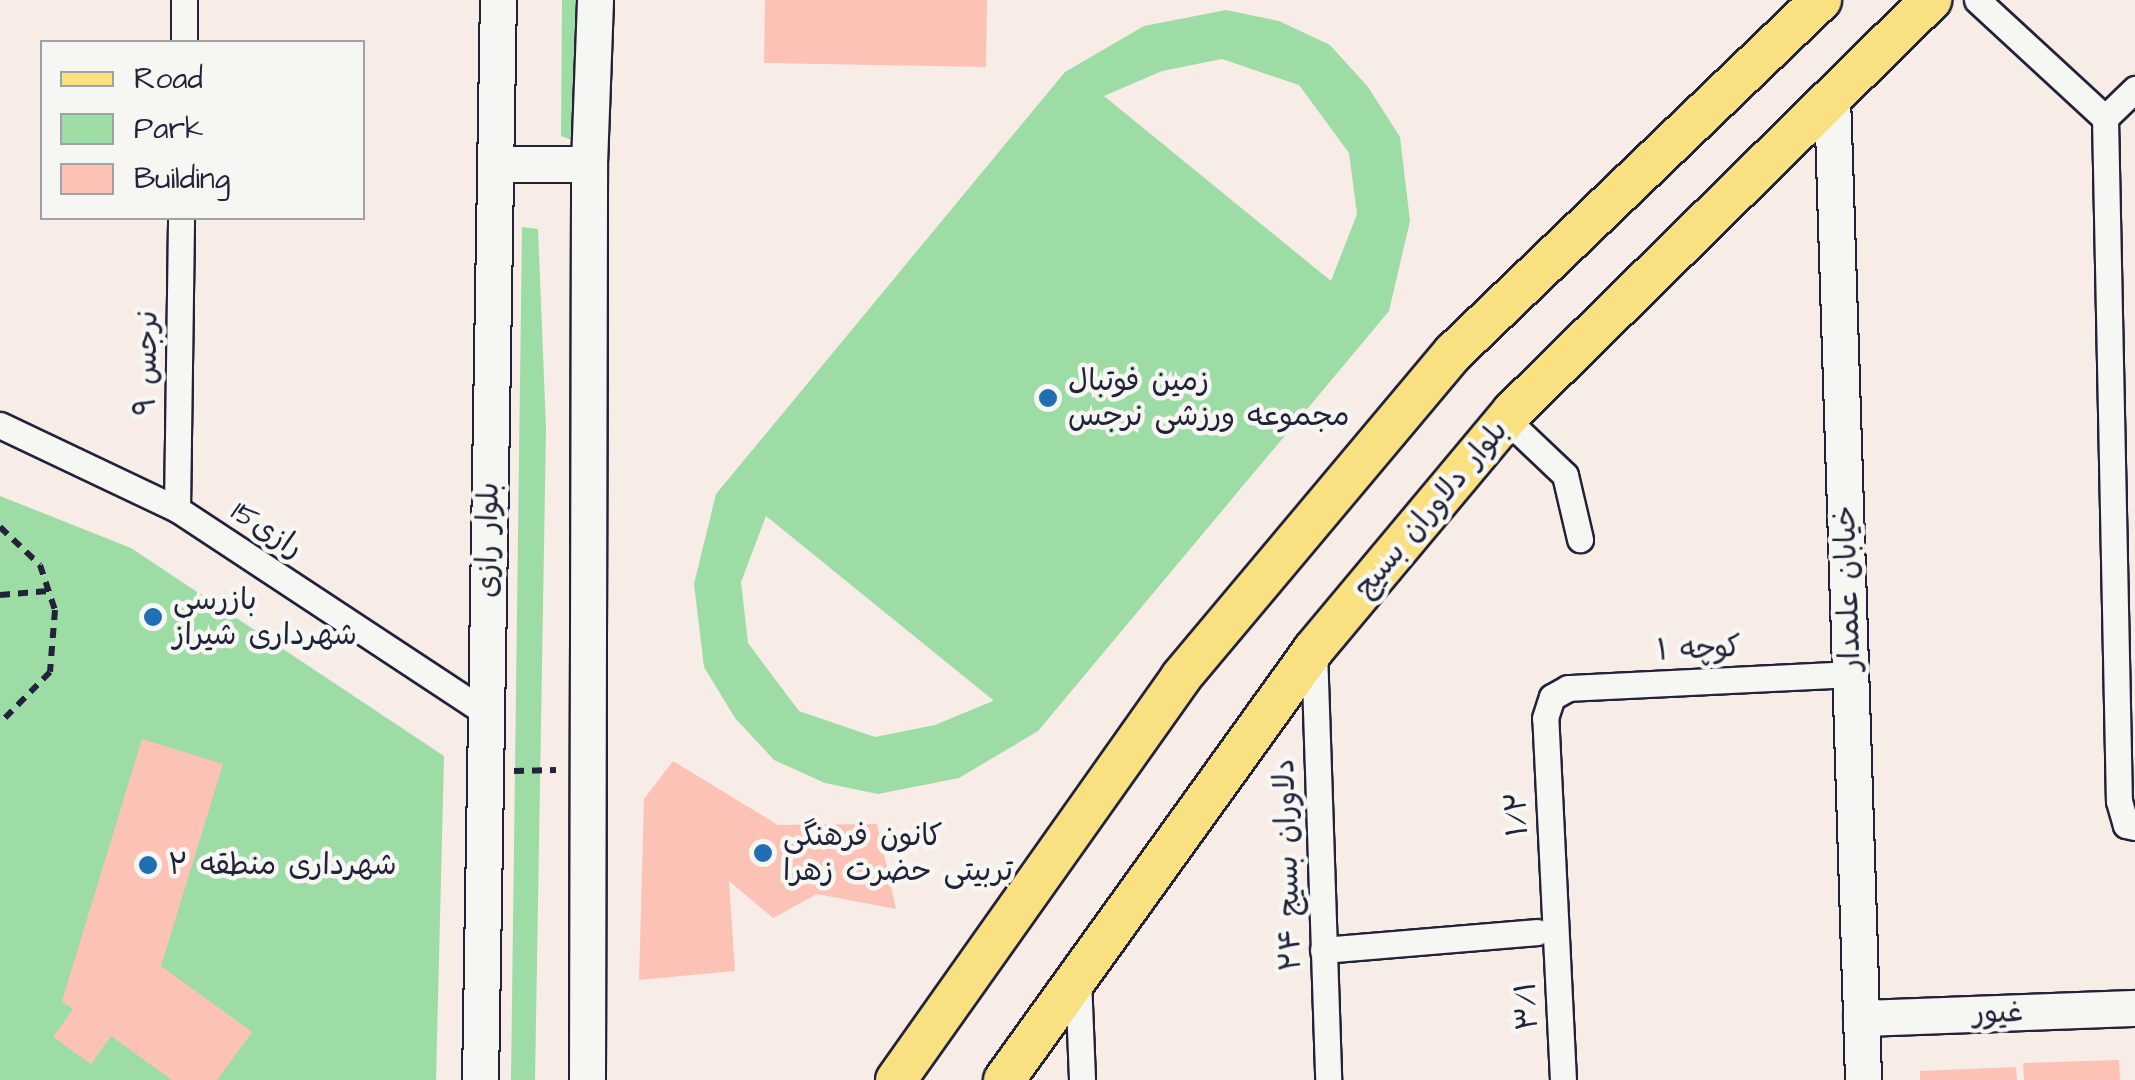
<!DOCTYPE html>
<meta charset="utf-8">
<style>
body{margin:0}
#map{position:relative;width:2135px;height:1080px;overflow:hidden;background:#f7ece6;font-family:"Architects Daughter","Playpen Sans Arabic",sans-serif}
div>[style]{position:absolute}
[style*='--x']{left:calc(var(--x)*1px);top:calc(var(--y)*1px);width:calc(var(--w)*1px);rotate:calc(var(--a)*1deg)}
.green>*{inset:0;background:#9ddca5}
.building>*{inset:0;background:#fdc2b6}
.path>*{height:6px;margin-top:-3px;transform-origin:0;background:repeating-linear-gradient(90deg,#22223b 0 10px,transparent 0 18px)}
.roads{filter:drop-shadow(2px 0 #22223b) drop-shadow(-2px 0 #22223b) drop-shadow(0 2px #22223b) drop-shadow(0 -2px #22223b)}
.street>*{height:25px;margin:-12.5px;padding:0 12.5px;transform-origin:12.5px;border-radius:12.5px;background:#f6f6f2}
.secondary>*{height:35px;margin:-17.5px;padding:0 17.5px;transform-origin:17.5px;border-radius:17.5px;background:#f6f6f2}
.primary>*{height:40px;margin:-20px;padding:0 20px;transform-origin:20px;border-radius:20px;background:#f9e181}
.dots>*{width:28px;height:28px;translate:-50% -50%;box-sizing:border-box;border:5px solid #f6f6f2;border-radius:50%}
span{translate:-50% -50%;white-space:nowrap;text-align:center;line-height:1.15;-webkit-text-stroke:9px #f6f6f2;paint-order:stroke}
.street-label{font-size:30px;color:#22223b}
.poi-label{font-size:30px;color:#22223b}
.left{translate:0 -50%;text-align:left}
.legend{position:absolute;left:40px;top:40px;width:325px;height:180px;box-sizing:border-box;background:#f6f6f2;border:2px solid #a1a1a9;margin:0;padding:12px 18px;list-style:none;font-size:30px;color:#22223b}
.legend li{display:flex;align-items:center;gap:20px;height:50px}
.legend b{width:50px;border:2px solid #a1a1a9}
</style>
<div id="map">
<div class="green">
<i style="clip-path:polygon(562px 0,579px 0,577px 142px,561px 136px)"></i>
<i style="clip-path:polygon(evenodd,1226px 10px,1279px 21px,1330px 45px,1368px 87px,1400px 137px,1410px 221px,1389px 311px,1038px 731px,959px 778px,878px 794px,825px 783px,774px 760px,735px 718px,704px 667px,694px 584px,716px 494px,1065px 72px,1144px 26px,1226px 10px,1222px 59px,1299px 85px,1349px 153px,1357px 214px,1331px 281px,1104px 96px,1162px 71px,1222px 59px,1226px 10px,766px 516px,993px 700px,993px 701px,935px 725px,875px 737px,799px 711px,748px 643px,741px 582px,766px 516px)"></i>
<i style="clip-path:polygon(522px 227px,538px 229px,546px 428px,535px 1080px,511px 1080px)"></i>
<i style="clip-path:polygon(0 496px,131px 548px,444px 756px,436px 1080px,0 1080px)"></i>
</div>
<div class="building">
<i style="clip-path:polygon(765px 0,987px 0,986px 67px,764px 63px)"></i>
<i style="clip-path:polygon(142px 739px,223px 764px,161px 966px,252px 1032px,217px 1080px,172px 1080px,111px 1036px,91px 1064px,53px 1037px,73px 1009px,62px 1001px)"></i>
<i style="clip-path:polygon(673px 761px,778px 825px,877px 824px,896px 909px,817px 894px,773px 918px,729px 881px,735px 971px,639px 980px,644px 799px)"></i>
<i style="clip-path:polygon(2119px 1060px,2120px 1080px,2024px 1080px,2023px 1063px)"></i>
<i style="clip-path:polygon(2016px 1067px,2017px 1080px,1920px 1080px,1920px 1071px)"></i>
</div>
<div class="path">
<i style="--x:0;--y:527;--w:55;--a:43.5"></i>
<i style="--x:40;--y:565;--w:47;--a:71.6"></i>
<i style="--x:55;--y:610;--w:62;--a:94.6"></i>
<i style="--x:50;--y:672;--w:71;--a:134.4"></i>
<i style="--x:0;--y:595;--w:48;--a:-4.8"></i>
<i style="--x:514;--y:771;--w:42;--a:-1.4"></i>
</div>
<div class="roads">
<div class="street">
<i style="--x:1977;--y:0;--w:174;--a:42.7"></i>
<i style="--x:184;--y:42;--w:42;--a:-90"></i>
<i style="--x:2105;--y:118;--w:683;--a:88.83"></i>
<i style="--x:2119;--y:801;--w:25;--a:74"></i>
<i style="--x:2126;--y:825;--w:9;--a:13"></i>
<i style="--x:2105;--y:118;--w:42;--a:-44"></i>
<i style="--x:1506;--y:419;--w:81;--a:43.5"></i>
<i style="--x:1565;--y:475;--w:66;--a:76.8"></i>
<i style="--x:0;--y:425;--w:196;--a:25.4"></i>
<i style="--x:177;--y:509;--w:369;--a:33.4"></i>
<i style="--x:177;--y:509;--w:291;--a:-89.2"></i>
<i style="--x:1314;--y:650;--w:430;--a:88.1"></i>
<i style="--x:1323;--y:950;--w:215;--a:-4.8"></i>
<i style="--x:1078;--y:979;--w:101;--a:87.7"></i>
<i style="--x:1563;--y:1080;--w:362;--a:-92.8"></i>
<i style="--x:1545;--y:718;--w:22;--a:-72"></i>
<i style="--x:1552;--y:697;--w:18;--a:-29"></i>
<i style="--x:1568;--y:688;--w:283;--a:-2.8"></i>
</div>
<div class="secondary">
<i style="--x:1832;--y:97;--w:983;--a:88.19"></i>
<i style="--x:495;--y:164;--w:94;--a:0"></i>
<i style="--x:1861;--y:1018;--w:274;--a:-2.1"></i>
<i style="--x:480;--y:1080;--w:1080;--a:-89.05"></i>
<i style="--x:587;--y:1080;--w:916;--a:-89.87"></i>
<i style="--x:589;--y:164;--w:164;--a:-87.9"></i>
</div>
<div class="primary">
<i style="--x:896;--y:1080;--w:494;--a:-54.7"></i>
<i style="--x:1181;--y:677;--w:423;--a:-50"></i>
<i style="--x:1453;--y:353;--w:510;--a:-43.81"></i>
<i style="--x:1004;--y:1080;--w:531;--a:-54.27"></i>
<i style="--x:1314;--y:649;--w:309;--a:-50.1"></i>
<i style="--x:1512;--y:412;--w:588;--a:-44.52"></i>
</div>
</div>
<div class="dots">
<i style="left:1048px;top:398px;background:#1f6fb2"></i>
<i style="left:153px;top:617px;background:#1f6fb2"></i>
<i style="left:763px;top:853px;background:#1f6fb2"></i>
<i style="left:148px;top:865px;background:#1f6fb2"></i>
</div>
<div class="street-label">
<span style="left:147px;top:363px;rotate:-89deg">نرجس ۹</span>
<span style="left:1431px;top:509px;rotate:-50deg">بلوار دلاوران بسیج</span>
<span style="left:267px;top:530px;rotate:33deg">15رازی</span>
<span style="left:488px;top:540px;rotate:-89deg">بلوار رازی</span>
<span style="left:1848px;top:588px;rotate:-92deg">خیابان علمدار</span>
<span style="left:1699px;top:649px;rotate:-3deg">کوچه ۱</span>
<span style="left:1517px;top:814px;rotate:-93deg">۱/۲</span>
<span style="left:1288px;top:865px;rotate:-92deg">دلاوران بسیج ۲۴</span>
<span style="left:1527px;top:1006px;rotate:-93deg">۳/۱</span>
<span style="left:1998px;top:1013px;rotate:-2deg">غیور</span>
</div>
<div class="poi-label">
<span class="left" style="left:1068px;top:398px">زمین فوتبال<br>مجموعه ورزشی نرجس</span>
<span class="left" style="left:173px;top:617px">بازرسی<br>شهرداری شیراز</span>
<span class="left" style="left:783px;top:853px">کانون فرهنگی<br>تربیتی حضرت زهرا</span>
<span class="left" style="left:168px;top:865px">شهرداری منطقه ۲</span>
</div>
<ul class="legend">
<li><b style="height:12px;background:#f9e181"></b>Road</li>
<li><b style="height:28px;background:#9ddca5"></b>Park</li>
<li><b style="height:28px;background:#fdc2b6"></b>Building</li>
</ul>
</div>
